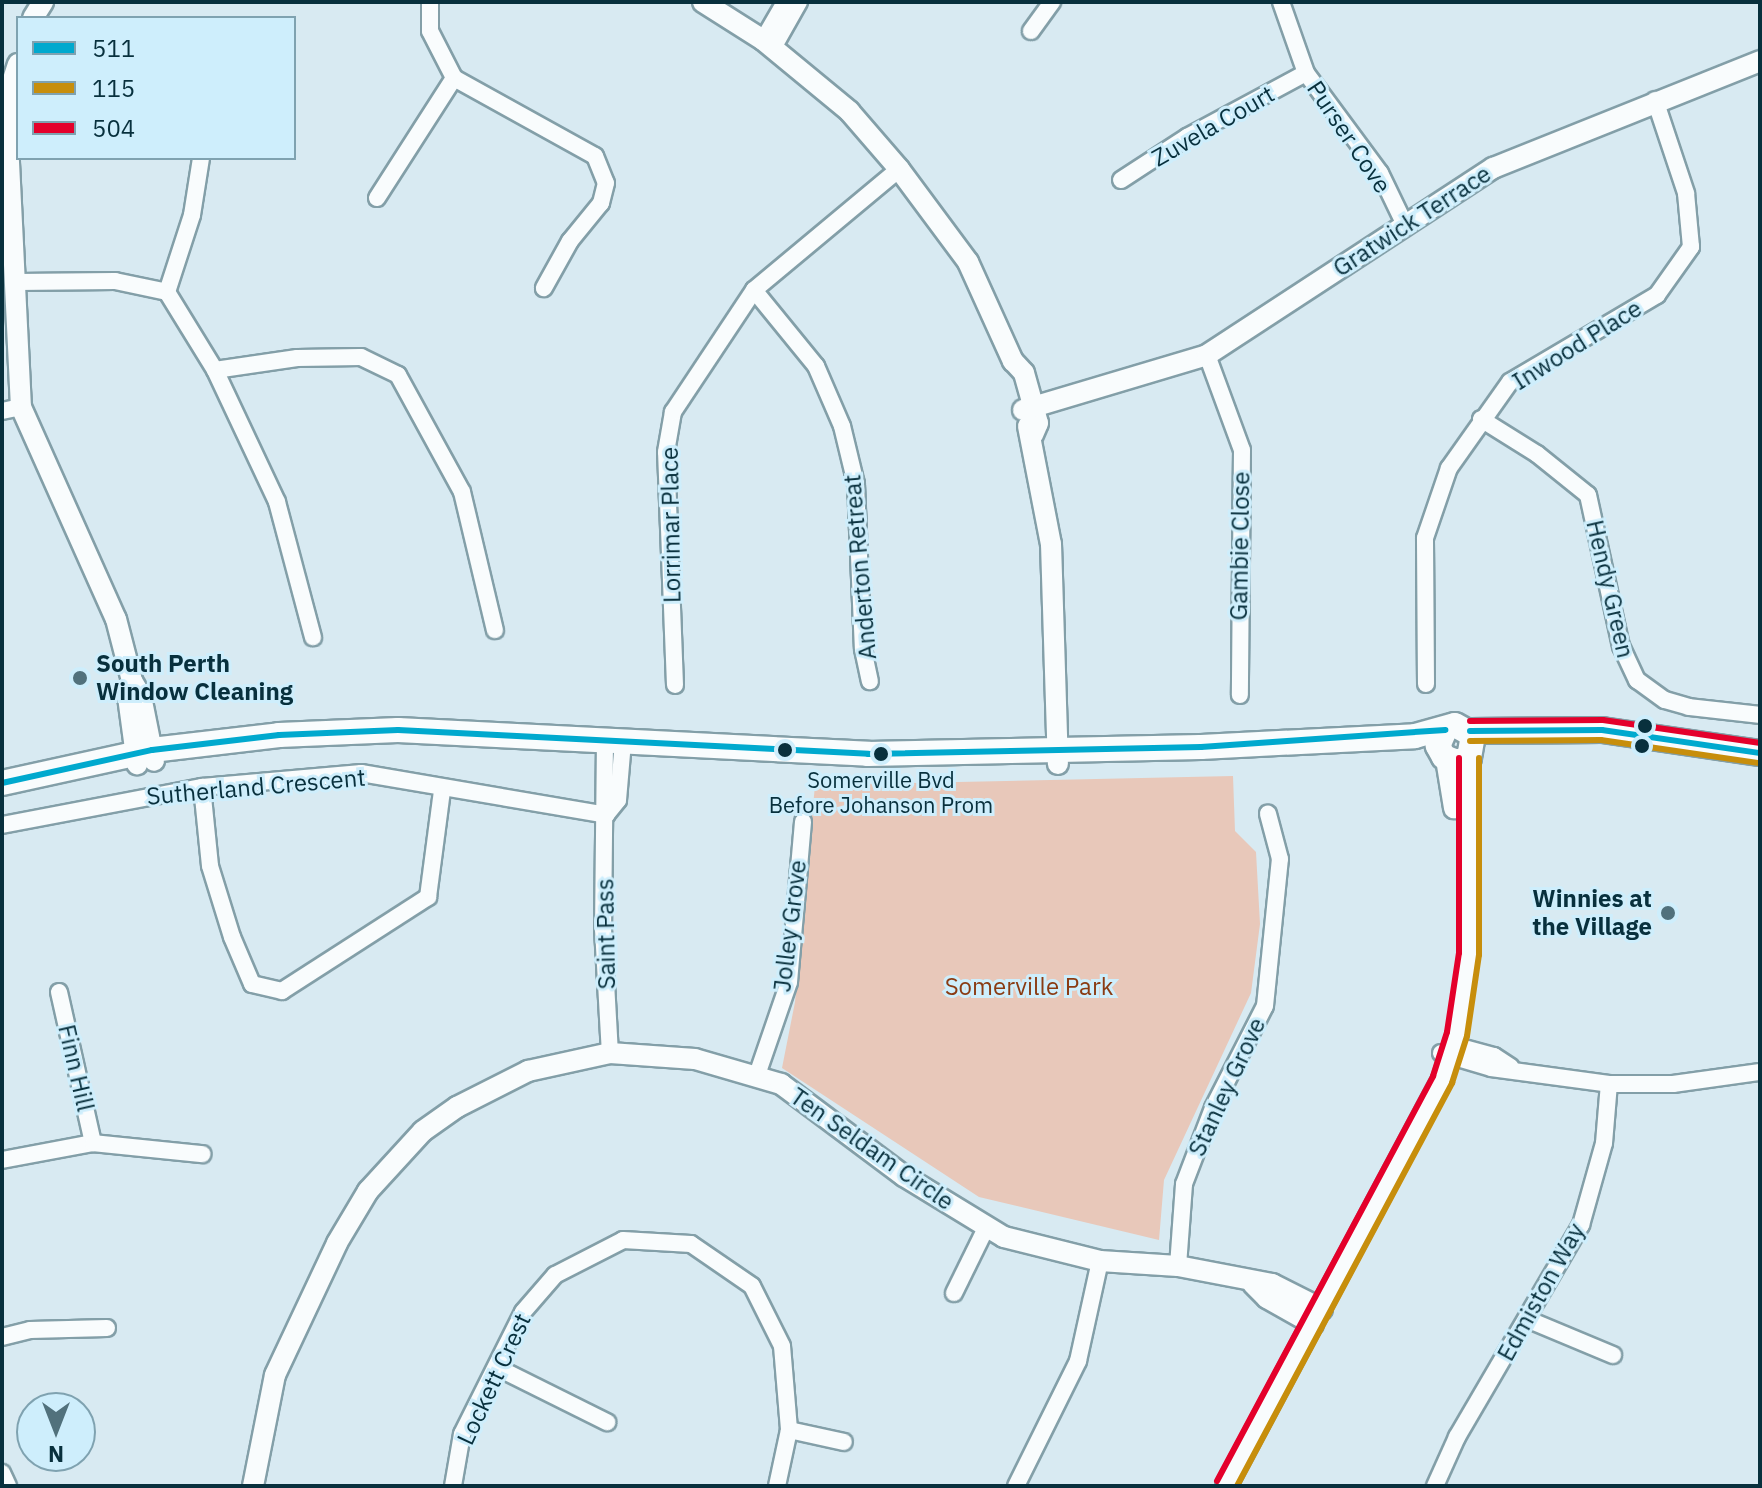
<!DOCTYPE html>
<style>
body{margin:0}
#map{position:relative;width:1762px;height:1488px;overflow:hidden;background:#d8eaf2;font-family:"IBM Plex Sans",sans-serif}
div>[style]{position:absolute}
[style*='--x']{left:calc(var(--x)*1px);top:calc(var(--y)*1px);width:calc(var(--w)*1px);rotate:calc(var(--a)*1deg)}
.green>*{inset:0;background:#e8c8ba}
.roads{filter:drop-shadow(2px 0 #839fa8) drop-shadow(-2px 0 #839fa8) drop-shadow(0 2px #839fa8) drop-shadow(0 -2px #839fa8)}
.minor>*{height:16px;margin:-8px;padding:0 8px;transform-origin:8px;border-radius:8px;background:#f9fcfd}
.tertiary>*{height:20px;margin:-10px;padding:0 10px;transform-origin:10px;border-radius:10px;background:#f9fcfd}
.secondary>*{height:24px;margin:-12px;padding:0 12px;transform-origin:12px;border-radius:12px;background:#f9fcfd}
.bus-1>*{height:6px;margin:-3px;padding:0 3px;transform-origin:3px;border-radius:3px;background:#00a9ce}
.bus-2>*{height:6px;margin:-3px;padding:0 3px;transform-origin:3px;border-radius:3px;background:#c78e0c}
.bus-3>*{height:6px;margin:-3px;padding:0 3px;transform-origin:3px;border-radius:3px;background:#e4002b}
.dots>*{width:22px;height:22px;translate:-50% -50%;box-sizing:border-box;border:4px solid #ceeefc;border-radius:50%}
span{translate:-50% -50%;white-space:nowrap;text-align:center;line-height:1.15;-webkit-text-stroke:6px #ceeefc;paint-order:stroke}
.bus-label{font-size:22px;color:#08303d}
.street-label{font-size:24px;color:#08303d}
.poi-label{font-size:24px;color:#08303d;font-weight:700}
.left{translate:0 -50%;text-align:left}
.right{translate:-100% -50%;text-align:right}
.park-label{font-size:24px;color:#8a3b13}
.frame{position:absolute;inset:0;border:4px solid #08303d;pointer-events:none}
.legend{position:absolute;left:16px;top:16px;width:280px;height:144px;box-sizing:border-box;background:#ceeefc;border:2px solid #7fa2b0;margin:0;padding:10px 14px;list-style:none;font-size:24px;color:#08303d}
.legend li{display:flex;align-items:center;gap:16px;height:40px}
.legend b{width:40px;border:2px solid #7fa2b0}
.north{position:absolute;left:16px;top:1392px;width:80px;height:80px;box-sizing:border-box;background:#ceeefc;border:2px solid #7fa2b0;border-radius:50%;rotate:180deg;font-size:22px;font-weight:700;line-height:32px;text-align:center;color:#08303d}
.north::after{content:'';display:block;margin:auto;width:28px;height:36px;background:#51717c;clip-path:polygon(50% 0,100% 100%,50% 72%,0 100%)}
</style>
<div id="map">
<div class="green">
<i style="clip-path:polygon(1233px 776px,1235px 831px,1256px 852px,1260px 924px,1251px 993px,1164px 1180px,1159px 1240px,979px 1197px,782px 1068px,795px 1002px,815px 785px)"></i>
</div>
<div class="roads">
<div class="minor">
<i style="--x:430;--y:2;--w:29;--a:90"></i>
<i style="--x:430;--y:31;--w:53;--a:62.9"></i>
<i style="--x:454;--y:78;--w:161;--a:29"></i>
<i style="--x:595;--y:156;--w:29;--a:68"></i>
<i style="--x:606;--y:183;--w:21;--a:104"></i>
<i style="--x:601;--y:203;--w:49;--a:129.2"></i>
<i style="--x:570;--y:241;--w:54;--a:119"></i>
<i style="--x:1281;--y:2;--w:75;--a:70.6"></i>
<i style="--x:1306;--y:73;--w:124;--a:53.5"></i>
<i style="--x:1380;--y:173;--w:58;--a:64.3"></i>
<i style="--x:1031;--y:31;--w:36;--a:-54"></i>
<i style="--x:763;--y:40;--w:44;--a:-59.9"></i>
<i style="--x:773;--y:48;--w:53;--a:-60.5"></i>
<i style="--x:1121;--y:180;--w:79;--a:-33.1"></i>
<i style="--x:1187;--y:137;--w:135;--a:-28.3"></i>
<i style="--x:377;--y:198;--w:143;--a:-57.3"></i>
<i style="--x:17;--y:282;--w:98;--a:-0.6"></i>
<i style="--x:115;--y:281;--w:53;--a:11.9"></i>
<i style="--x:167;--y:292;--w:92;--a:58.4"></i>
<i style="--x:215;--y:370;--w:146;--a:64.8"></i>
<i style="--x:277;--y:502;--w:140;--a:75.1"></i>
<i style="--x:754;--y:290;--w:98;--a:50.8"></i>
<i style="--x:816;--y:366;--w:65;--a:66.6"></i>
<i style="--x:842;--y:426;--w:60;--a:76.4"></i>
<i style="--x:856;--y:484;--w:165;--a:87.6"></i>
<i style="--x:863;--y:649;--w:33;--a:78"></i>
<i style="--x:167;--y:292;--w:81;--a:-72"></i>
<i style="--x:192;--y:215;--w:58;--a:-81"></i>
<i style="--x:1207;--y:355;--w:101;--a:69.8"></i>
<i style="--x:1242;--y:450;--w:245;--a:90.5"></i>
<i style="--x:215;--y:370;--w:83;--a:-8.3"></i>
<i style="--x:297;--y:358;--w:64;--a:-0.9"></i>
<i style="--x:361;--y:357;--w:41;--a:25.9"></i>
<i style="--x:398;--y:375;--w:133;--a:61.3"></i>
<i style="--x:462;--y:492;--w:142;--a:76.6"></i>
<i style="--x:2;--y:411;--w:19;--a:-12"></i>
<i style="--x:1481;--y:419;--w:66;--a:32"></i>
<i style="--x:1537;--y:454;--w:65;--a:38.8"></i>
<i style="--x:1588;--y:495;--w:155;--a:77.7"></i>
<i style="--x:1621;--y:646;--w:38;--a:65"></i>
<i style="--x:1637;--y:680;--w:34;--a:36"></i>
<i style="--x:1665;--y:700;--w:25;--a:16"></i>
<i style="--x:1689;--y:707;--w:71;--a:6.4"></i>
<i style="--x:1426;--y:684;--w:146;--a:-90.4"></i>
<i style="--x:1425;--y:538;--w:74;--a:-71.1"></i>
<i style="--x:1449;--y:468;--w:105;--a:-54.7"></i>
<i style="--x:1510;--y:382;--w:171;--a:-30.6"></i>
<i style="--x:1657;--y:295;--w:59;--a:-54.7"></i>
<i style="--x:1691;--y:247;--w:54;--a:-95.3"></i>
<i style="--x:1686;--y:193;--w:98;--a:-108.4"></i>
<i style="--x:675;--y:685;--w:233;--a:-92.2"></i>
<i style="--x:666;--y:452;--w:41;--a:-80.1"></i>
<i style="--x:673;--y:412;--w:146;--a:-56.4"></i>
<i style="--x:754;--y:290;--w:189;--a:-39.8"></i>
<i style="--x:605;--y:740;--w:189;--a:90.6"></i>
<i style="--x:603;--y:929;--w:124;--a:86.8"></i>
<i style="--x:202;--y:787;--w:79;--a:84.2"></i>
<i style="--x:210;--y:866;--w:74;--a:72.8"></i>
<i style="--x:232;--y:937;--w:51;--a:66.9"></i>
<i style="--x:252;--y:984;--w:31;--a:13"></i>
<i style="--x:282;--y:991;--w:174;--a:-32.8"></i>
<i style="--x:428;--y:897;--w:108;--a:-82.5"></i>
<i style="--x:606;--y:815;--w:19;--a:-51"></i>
<i style="--x:618;--y:800;--w:58;--a:-85.1"></i>
<i style="--x:2;--y:825;--w:204;--a:-10.8"></i>
<i style="--x:202;--y:787;--w:160;--a:-5"></i>
<i style="--x:361;--y:773;--w:249;--a:9.7"></i>
<i style="--x:59;--y:992;--w:155;--a:77.3"></i>
<i style="--x:1453;--y:1045;--w:42;--a:15"></i>
<i style="--x:1494;--y:1056;--w:20;--a:33"></i>
<i style="--x:1441;--y:1053;--w:52;--a:16.7"></i>
<i style="--x:1491;--y:1068;--w:119;--a:7.7"></i>
<i style="--x:1609;--y:1084;--w:64;--a:0"></i>
<i style="--x:1673;--y:1084;--w:88;--a:-7.9"></i>
<i style="--x:757;--y:1075;--w:98;--a:-71"></i>
<i style="--x:789;--y:982;--w:161;--a:-85"></i>
<i style="--x:2;--y:1160;--w:93;--a:-10.6"></i>
<i style="--x:93;--y:1143;--w:110;--a:5.8"></i>
<i style="--x:1178;--y:1266;--w:82;--a:-85.8"></i>
<i style="--x:1184;--y:1184;--w:81;--a:-69.1"></i>
<i style="--x:1213;--y:1108;--w:114;--a:-63"></i>
<i style="--x:1265;--y:1006;--w:148;--a:-84.2"></i>
<i style="--x:1280;--y:859;--w:47;--a:-104.9"></i>
<i style="--x:954;--y:1293;--w:72;--a:-63.8"></i>
<i style="--x:1529;--y:1320;--w:91;--a:22.6"></i>
<i style="--x:2;--y:1337;--w:29;--a:-14"></i>
<i style="--x:30;--y:1330;--w:77;--a:-1.5"></i>
<i style="--x:498;--y:1368;--w:122;--a:26.4"></i>
<i style="--x:789;--y:1430;--w:56;--a:12.3"></i>
<i style="--x:2;--y:1473;--w:14;--a:65"></i>
<i style="--x:453;--y:1486;--w:53;--a:-80.2"></i>
<i style="--x:462;--y:1434;--w:136;--a:-63.4"></i>
<i style="--x:523;--y:1312;--w:49;--a:-49.1"></i>
<i style="--x:555;--y:1275;--w:76;--a:-27.2"></i>
<i style="--x:623;--y:1240;--w:68;--a:3.4"></i>
<i style="--x:691;--y:1244;--w:74;--a:34.5"></i>
<i style="--x:752;--y:1286;--w:67;--a:63.4"></i>
<i style="--x:782;--y:1346;--w:84;--a:85.2"></i>
<i style="--x:789;--y:1430;--w:57;--a:102.1"></i>
<i style="--x:1016;--y:1486;--w:140;--a:-63.6"></i>
<i style="--x:1078;--y:1361;--w:102;--a:-77.6"></i>
<i style="--x:1435;--y:1486;--w:54;--a:-65.8"></i>
<i style="--x:1457;--y:1437;--w:246;--a:-59.7"></i>
<i style="--x:1581;--y:1225;--w:85;--a:-74.3"></i>
<i style="--x:1604;--y:1143;--w:59;--a:-85.2"></i>
</div>
<div class="tertiary">
<i style="--x:703;--y:2;--w:71;--a:32.3"></i>
<i style="--x:763;--y:40;--w:112;--a:39.5"></i>
<i style="--x:849;--y:111;--w:77;--a:49.2"></i>
<i style="--x:899;--y:169;--w:116;--a:53.4"></i>
<i style="--x:968;--y:262;--w:109;--a:65.6"></i>
<i style="--x:1013;--y:361;--w:16;--a:47"></i>
<i style="--x:1024;--y:373;--w:52;--a:74.4"></i>
<i style="--x:1038;--y:423;--w:13;--a:113"></i>
<i style="--x:33;--y:18;--w:19;--a:-58"></i>
<i style="--x:18;--y:64;--w:39;--a:108"></i>
<i style="--x:6;--y:101;--w:306;--a:87.2"></i>
<i style="--x:21;--y:407;--w:232;--a:65.9"></i>
<i style="--x:116;--y:619;--w:64;--a:75.5"></i>
<i style="--x:132;--y:681;--w:17;--a:59"></i>
<i style="--x:141;--y:696;--w:66;--a:78.7"></i>
<i style="--x:1023;--y:410;--w:192;--a:-16.6"></i>
<i style="--x:1207;--y:355;--w:342;--a:-33.2"></i>
<i style="--x:1493;--y:168;--w:288;--a:-21.8"></i>
<i style="--x:1028;--y:426;--w:120;--a:79"></i>
<i style="--x:1051;--y:544;--w:220;--a:88.2"></i>
<i style="--x:132;--y:681;--w:16;--a:104"></i>
<i style="--x:128;--y:697;--w:68;--a:82.3"></i>
<i style="--x:1446;--y:759;--w:50;--a:80.7"></i>
<i style="--x:1253;--y:1284;--w:20;--a:45"></i>
<i style="--x:1267;--y:1298;--w:53;--a:29.5"></i>
<i style="--x:253;--y:1486;--w:113;--a:-78.8"></i>
<i style="--x:275;--y:1375;--w:146;--a:-64.8"></i>
<i style="--x:337;--y:1243;--w:61;--a:-59.2"></i>
<i style="--x:368;--y:1191;--w:81;--a:-47.5"></i>
<i style="--x:423;--y:1131;--w:42;--a:-35.2"></i>
<i style="--x:457;--y:1107;--w:80;--a:-26.9"></i>
<i style="--x:528;--y:1071;--w:84;--a:-12.4"></i>
<i style="--x:610;--y:1053;--w:85;--a:4"></i>
<i style="--x:695;--y:1059;--w:90;--a:16.2"></i>
<i style="--x:781;--y:1084;--w:154;--a:36.8"></i>
<i style="--x:904;--y:1176;--w:117;--a:31.4"></i>
<i style="--x:1004;--y:1237;--w:99;--a:14"></i>
<i style="--x:1100;--y:1261;--w:78;--a:3.7"></i>
<i style="--x:1178;--y:1266;--w:96;--a:10.8"></i>
<i style="--x:1272;--y:1284;--w:56;--a:26.6"></i>
<i style="--x:1226;--y:1486;--w:460;--a:-62"></i>
<i style="--x:1442;--y:1080;--w:48;--a:-71.9"></i>
<i style="--x:1457;--y:1034;--w:81;--a:-81.5"></i>
<i style="--x:1469;--y:954;--w:196;--a:-90"></i>
</div>
<div class="secondary">
<i style="--x:1470;--y:731;--w:132;--a:-0.4"></i>
<i style="--x:1602;--y:730;--w:160;--a:8.3"></i>
<i style="--x:2;--y:783;--w:154;--a:-12.4"></i>
<i style="--x:152;--y:750;--w:128;--a:-6.7"></i>
<i style="--x:279;--y:735;--w:119;--a:-2.4"></i>
<i style="--x:398;--y:730;--w:471;--a:2.9"></i>
<i style="--x:868;--y:754;--w:333;--a:-1.2"></i>
<i style="--x:1201;--y:747;--w:214;--a:-2.9"></i>
<i style="--x:1415;--y:736;--w:41;--a:-15.4"></i>
<i style="--x:1455;--y:725;--w:21;--a:29"></i>
<i style="--x:1473;--y:735;--w:23;--a:100"></i>
<i style="--x:1469;--y:758;--w:13;--a:162"></i>
<i style="--x:1457;--y:762;--w:14;--a:-159"></i>
<i style="--x:1444;--y:757;--w:13;--a:-119"></i>
<i style="--x:1438;--y:746;--w:17;--a:-66"></i>
</div>
</div>
<div class="bus-1">
<i style="--x:1470;--y:731;--w:132;--a:-0.4"></i>
<i style="--x:1602;--y:730;--w:160;--a:8.3"></i>
<i style="--x:2;--y:783;--w:154;--a:-12.4"></i>
<i style="--x:152;--y:750;--w:128;--a:-6.7"></i>
<i style="--x:279;--y:735;--w:119;--a:-2.4"></i>
<i style="--x:398;--y:730;--w:471;--a:2.9"></i>
<i style="--x:868;--y:754;--w:333;--a:-1.2"></i>
<i style="--x:1201;--y:747;--w:245;--a:-4"></i>
</div>
<div class="bus-2">
<i style="--x:1470;--y:741;--w:131;--a:-0.4"></i>
<i style="--x:1601;--y:740;--w:160;--a:8.3"></i>
<i style="--x:1237;--y:1486;--w:457;--a:-61.9"></i>
<i style="--x:1452;--y:1083;--w:49;--a:-72.3"></i>
<i style="--x:1467;--y:1036;--w:82;--a:-81.6"></i>
<i style="--x:1479;--y:955;--w:197;--a:-90"></i>
</div>
<div class="bus-3">
<i style="--x:1470;--y:721;--w:133;--a:-0.4"></i>
<i style="--x:1603;--y:720;--w:159;--a:8.3"></i>
<i style="--x:1217;--y:1481;--w:459;--a:-61.9"></i>
<i style="--x:1433;--y:1076;--w:46;--a:-72.3"></i>
<i style="--x:1447;--y:1032;--w:80;--a:-81.4"></i>
<i style="--x:1459;--y:953;--w:195;--a:-90"></i>
</div>
<div class="dots">
<i style="left:80px;top:678px;background:#51717c"></i>
<i style="left:1645px;top:726px;background:#08303d"></i>
<i style="left:1642px;top:746px;background:#08303d"></i>
<i style="left:785px;top:750px;background:#08303d"></i>
<i style="left:881px;top:754px;background:#08303d"></i>
<i style="left:1668px;top:913px;background:#51717c"></i>
</div>
<div class="bus-label">
<span style="left:881px;top:792px">Somerville Bvd<br>Before Johanson Prom</span>
</div>
<div class="street-label">
<span style="left:1213px;top:126px;rotate:-30deg">Zuvela Court</span>
<span style="left:1349px;top:137px;rotate:56deg">Purser Cove</span>
<span style="left:1412px;top:221px;rotate:-33deg">Gratwick Terrace</span>
<span style="left:1577px;top:345px;rotate:-32deg">Inwood Place</span>
<span style="left:671px;top:525px;rotate:-91deg">Lorrimar Place</span>
<span style="left:1240px;top:546px;rotate:-89deg">Gambie Close</span>
<span style="left:860px;top:567px;rotate:-95deg">Anderton Retreat</span>
<span style="left:1610px;top:589px;rotate:77deg">Hendy Green</span>
<span style="left:256px;top:787px;rotate:-5deg">Sutherland Crescent</span>
<span style="left:790px;top:926px;rotate:-83deg">Jolley Grove</span>
<span style="left:606px;top:934px;rotate:-91deg">Saint Pass</span>
<span style="left:76px;top:1068px;rotate:77deg">Finn Hill</span>
<span style="left:1227px;top:1087px;rotate:-65deg">Stanley Grove</span>
<span style="left:872px;top:1149px;rotate:35deg">Ten Seldam Circle</span>
<span style="left:1541px;top:1292px;rotate:-61deg">Edmiston Way</span>
<span style="left:494px;top:1379px;rotate:-65deg">Lockett Crest</span>
</div>
<div class="poi-label">
<span class="left" style="left:96px;top:678px">South Perth<br>Window Cleaning</span>
<span class="right" style="left:1652px;top:913px">Winnies at<br>the Village</span>
</div>
<div class="park-label">
<span style="left:1029px;top:987px">Somerville Park</span>
</div>
<div class="frame"></div>
<ul class="legend">
<li><b style="height:10px;background:#00a9ce"></b>511</li>
<li><b style="height:10px;background:#c78e0c"></b>115</li>
<li><b style="height:10px;background:#e4002b"></b>504</li>
</ul>
<div class="north">N</div>
</div>
